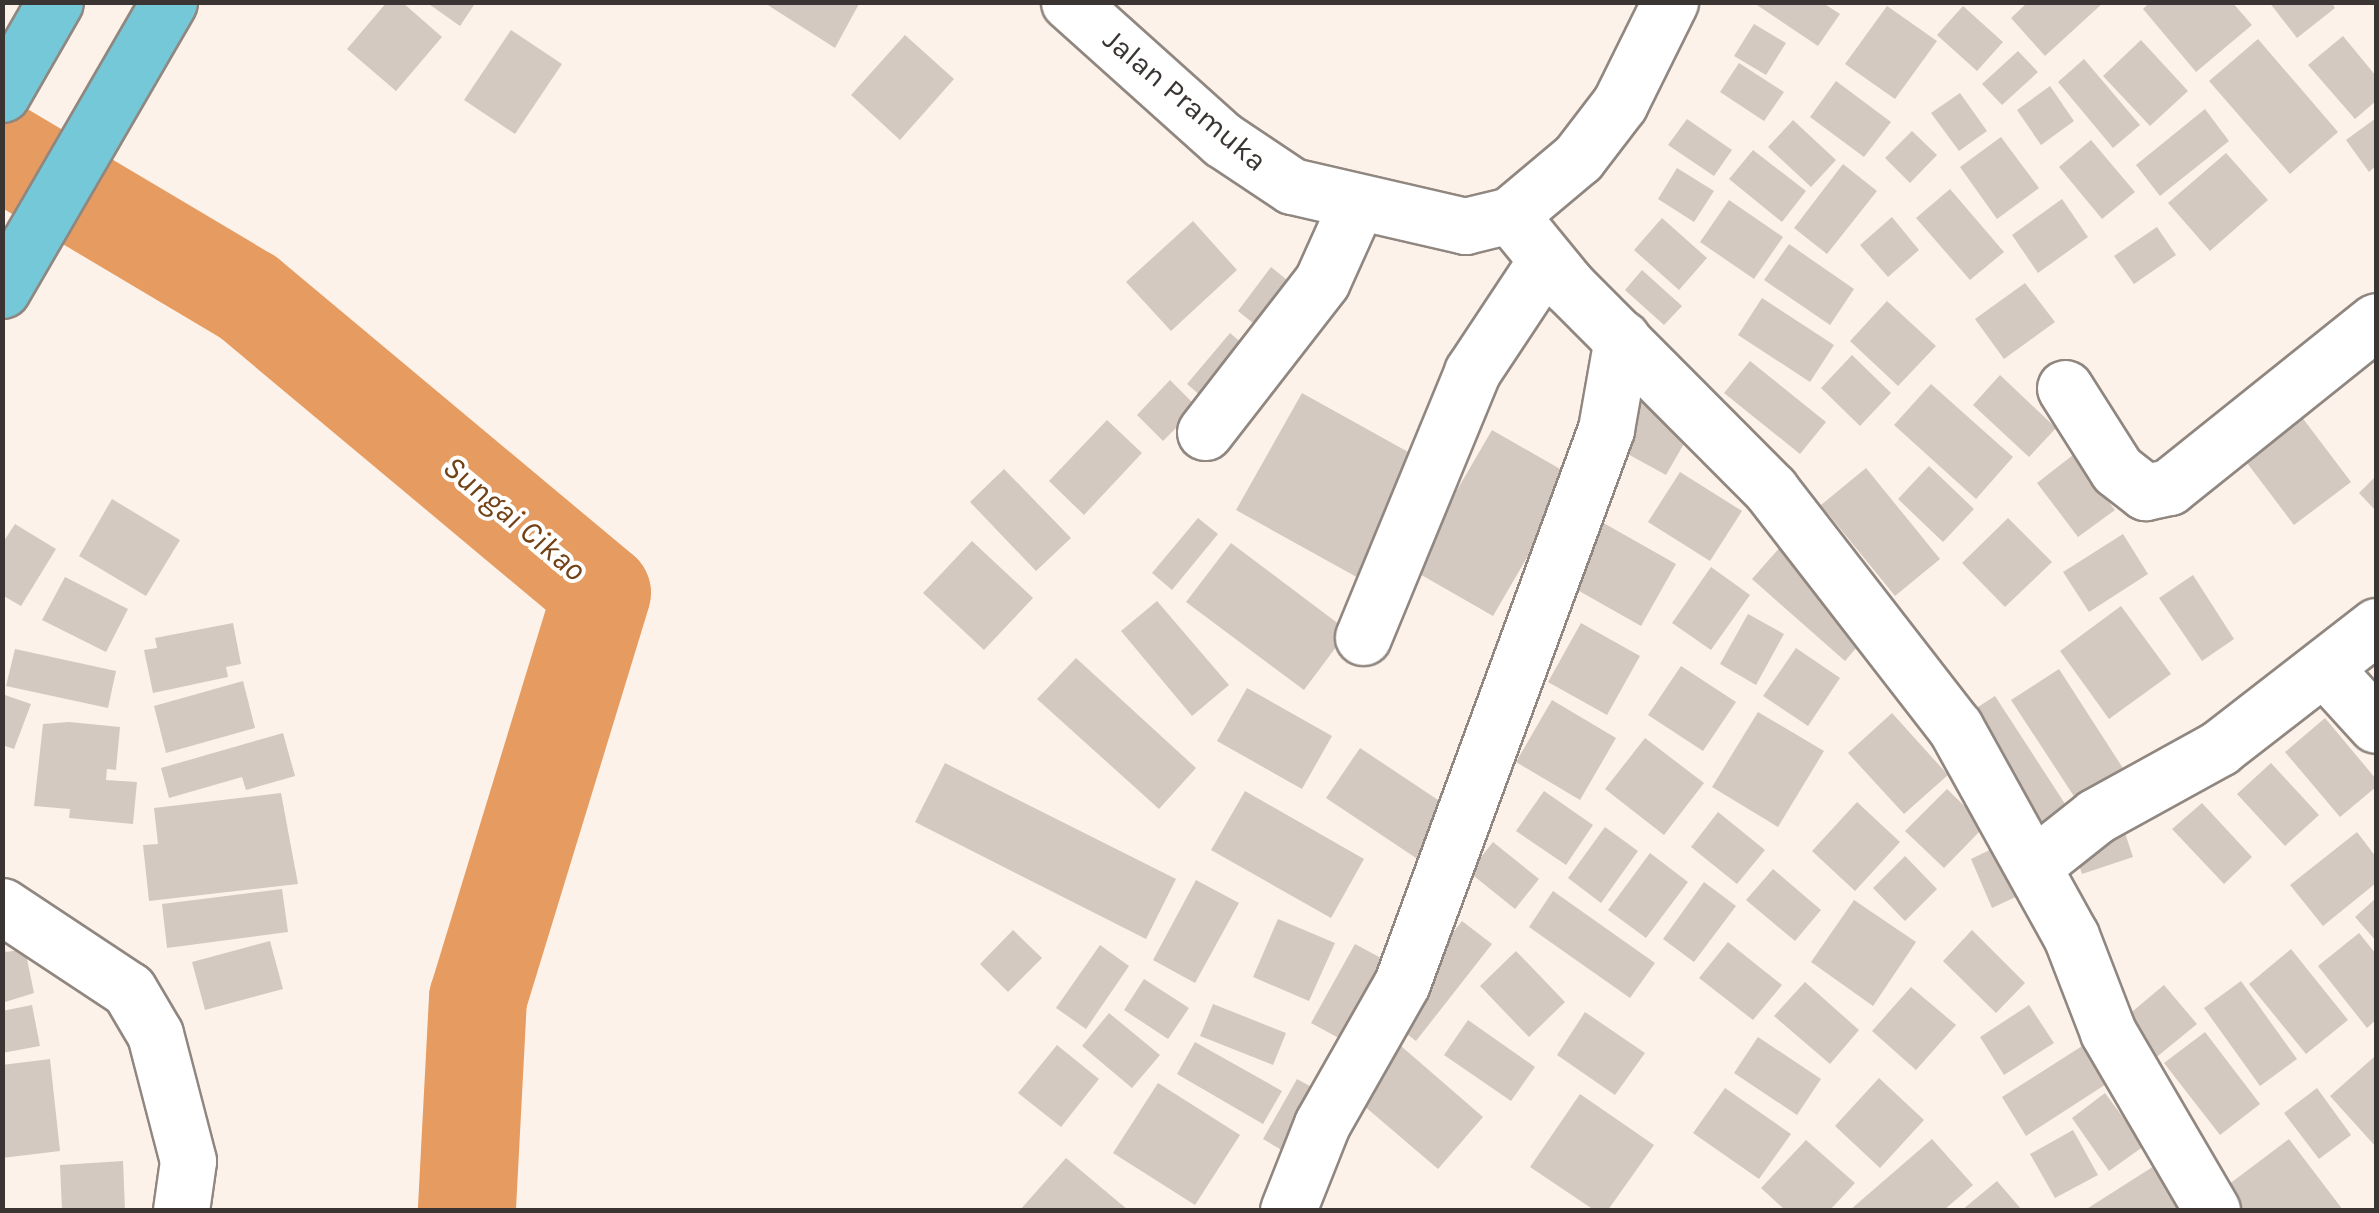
<!DOCTYPE html>
<style>
body{margin:0}
#map{position:relative;width:2379px;height:1213px;overflow:hidden;background:#fdf2ea;font-family:Karla,sans-serif}
div>[style]{position:absolute}
[style*='--x']{left:calc(var(--x)*1px);top:calc(var(--y)*1px);width:calc(var(--w)*1px);rotate:calc(var(--a)*1deg)}
.river>*{height:98px;margin:-49px;padding:0 49px;transform-origin:49px;border-radius:49px;background:#e69c60}
.building>*{inset:0;background:#d3c9c1}
.roads{filter:drop-shadow(2px 0 #908780) drop-shadow(-2px 0 #908780) drop-shadow(0 2px #908780) drop-shadow(0 -2px #908780)}
.minor>*{height:55px;margin:-27.5px;padding:0 27.5px;transform-origin:27.5px;border-radius:27.5px;background:#fff}
.tertiary>*{height:55px;margin:-27.5px;padding:0 27.5px;transform-origin:27.5px;border-radius:27.5px;background:#fff}
.trunk>*{height:55px;margin:-27.5px;padding:0 27.5px;transform-origin:27.5px;border-radius:27.5px;background:#74c8d8}
span{translate:-50% -50%;white-space:nowrap;text-align:center;line-height:1.15;-webkit-text-stroke:8px #fff;paint-order:stroke}
.street-label{font-size:30px;color:#3a3532}
.water-label{font-size:32px;color:#724115;font-style:italic}
.frame{position:absolute;inset:0;border:5px solid #3a3532;pointer-events:none}
</style>
<div id="map">
<div class="river">
<i style="--x:2;--y:151;--w:286;--a:30.7"></i>
<i style="--x:248;--y:297;--w:461;--a:39.9"></i>
<i style="--x:602;--y:593;--w:424;--a:107"></i>
<i style="--x:478;--y:998;--w:212;--a:93"></i>
</div>
<div class="building">
<i style="clip-path:polygon(387px 2px,402px 2px,442px 37px,396px 91px,347px 49px)"></i>
<i style="clip-path:polygon(426px 2px,476px 2px,460px 26px)"></i>
<i style="clip-path:polygon(763px 2px,860px 2px,835px 48px)"></i>
<i style="clip-path:polygon(2028px 2px,2104px 2px,2045px 56px,2011px 18px)"></i>
<i style="clip-path:polygon(2150px 2px,2232px 2px,2252px 25px,2196px 72px,2143px 9px)"></i>
<i style="clip-path:polygon(2269px 2px,2331px 2px,2335px 8px,2297px 38px)"></i>
<i style="clip-path:polygon(1754px 3px,1823px 3px,1840px 14px,1818px 46px)"></i>
<i style="clip-path:polygon(1887px 6px,1937px 41px,1895px 99px,1845px 64px)"></i>
<i style="clip-path:polygon(1963px 6px,2003px 42px,1977px 71px,1937px 35px)"></i>
<i style="clip-path:polygon(1754px 24px,1786px 43px,1766px 75px,1734px 56px)"></i>
<i style="clip-path:polygon(511px 30px,562px 64px,515px 134px,464px 100px)"></i>
<i style="clip-path:polygon(905px 35px,954px 79px,900px 140px,851px 95px)"></i>
<i style="clip-path:polygon(2343px 36px,2376px 76px,2376px 101px,2355px 119px,2308px 65px)"></i>
<i style="clip-path:polygon(2258px 39px,2338px 132px,2290px 174px,2209px 81px)"></i>
<i style="clip-path:polygon(2141px 40px,2188px 91px,2150px 126px,2103px 76px)"></i>
<i style="clip-path:polygon(2018px 51px,2038px 72px,2002px 105px,1982px 84px)"></i>
<i style="clip-path:polygon(2084px 59px,2140px 125px,2113px 148px,2058px 82px)"></i>
<i style="clip-path:polygon(1739px 63px,1784px 92px,1764px 121px,1720px 92px)"></i>
<i style="clip-path:polygon(1836px 81px,1891px 122px,1864px 157px,1810px 117px)"></i>
<i style="clip-path:polygon(2050px 86px,2074px 121px,2041px 145px,2017px 110px)"></i>
<i style="clip-path:polygon(1960px 93px,1987px 131px,1959px 151px,1931px 113px)"></i>
<i style="clip-path:polygon(2205px 109px,2229px 141px,2160px 196px,2136px 165px)"></i>
<i style="clip-path:polygon(2376px 118px,2376px 166px,2369px 172px,2346px 140px)"></i>
<i style="clip-path:polygon(1687px 119px,1732px 150px,1714px 176px,1668px 145px)"></i>
<i style="clip-path:polygon(1793px 120px,1836px 160px,1811px 187px,1768px 147px)"></i>
<i style="clip-path:polygon(1912px 131px,1937px 155px,1910px 183px,1885px 158px)"></i>
<i style="clip-path:polygon(2001px 137px,2039px 188px,1997px 219px,1960px 167px)"></i>
<i style="clip-path:polygon(2091px 140px,2135px 192px,2102px 219px,2059px 167px)"></i>
<i style="clip-path:polygon(1753px 150px,1806px 191px,1782px 222px,1729px 179px)"></i>
<i style="clip-path:polygon(2226px 153px,2268px 200px,2210px 251px,2168px 203px)"></i>
<i style="clip-path:polygon(1843px 164px,1877px 191px,1827px 254px,1794px 228px)"></i>
<i style="clip-path:polygon(1677px 168px,1714px 191px,1694px 222px,1658px 199px)"></i>
<i style="clip-path:polygon(1950px 189px,2004px 252px,1970px 280px,1916px 218px)"></i>
<i style="clip-path:polygon(2062px 199px,2088px 237px,2038px 273px,2012px 235px)"></i>
<i style="clip-path:polygon(1729px 200px,1783px 237px,1754px 279px,1700px 242px)"></i>
<i style="clip-path:polygon(1892px 217px,1919px 250px,1888px 277px,1860px 245px)"></i>
<i style="clip-path:polygon(1662px 218px,1707px 258px,1679px 290px,1634px 250px)"></i>
<i style="clip-path:polygon(1193px 221px,1237px 270px,1171px 331px,1126px 282px)"></i>
<i style="clip-path:polygon(2157px 227px,2176px 255px,2134px 284px,2114px 256px)"></i>
<i style="clip-path:polygon(1789px 244px,1854px 289px,1830px 325px,1764px 280px)"></i>
<i style="clip-path:polygon(1271px 267px,1297px 288px,1263px 331px,1238px 311px)"></i>
<i style="clip-path:polygon(1642px 270px,1682px 306px,1664px 325px,1625px 290px)"></i>
<i style="clip-path:polygon(2025px 283px,2055px 322px,2004px 359px,1975px 319px)"></i>
<i style="clip-path:polygon(1762px 298px,1834px 345px,1810px 382px,1738px 335px)"></i>
<i style="clip-path:polygon(1887px 301px,1936px 346px,1898px 386px,1850px 341px)"></i>
<i style="clip-path:polygon(1230px 333px,1252px 352px,1208px 402px,1187px 384px)"></i>
<i style="clip-path:polygon(1852px 355px,1891px 393px,1860px 426px,1821px 388px)"></i>
<i style="clip-path:polygon(1750px 361px,1826px 422px,1800px 454px,1724px 393px)"></i>
<i style="clip-path:polygon(2000px 375px,2056px 428px,2029px 457px,1973px 405px)"></i>
<i style="clip-path:polygon(1170px 380px,1197px 407px,1163px 441px,1137px 415px)"></i>
<i style="clip-path:polygon(1931px 384px,2013px 457px,1976px 499px,1894px 425px)"></i>
<i style="clip-path:polygon(1302px 393px,1428px 463px,1362px 580px,1236px 510px)"></i>
<i style="clip-path:polygon(1630px 394px,1693px 428px,1666px 475px,1604px 441px)"></i>
<i style="clip-path:polygon(2298px 412px,2351px 482px,2294px 525px,2241px 455px)"></i>
<i style="clip-path:polygon(1107px 420px,1142px 453px,1084px 515px,1049px 481px)"></i>
<i style="clip-path:polygon(1492px 430px,1574px 477px,1493px 616px,1411px 569px)"></i>
<i style="clip-path:polygon(2073px 455px,2115px 510px,2078px 537px,2037px 483px)"></i>
<i style="clip-path:polygon(1929px 466px,1974px 509px,1943px 542px,1898px 499px)"></i>
<i style="clip-path:polygon(1866px 468px,1940px 559px,1895px 596px,1821px 505px)"></i>
<i style="clip-path:polygon(1004px 469px,1071px 538px,1036px 571px,970px 502px)"></i>
<i style="clip-path:polygon(1680px 472px,1742px 511px,1710px 561px,1648px 522px)"></i>
<i style="clip-path:polygon(2376px 476px,2376px 511px,2359px 493px)"></i>
<i style="clip-path:polygon(112px 499px,180px 540px,146px 596px,79px 556px)"></i>
<i style="clip-path:polygon(1198px 518px,1218px 534px,1172px 590px,1152px 573px)"></i>
<i style="clip-path:polygon(2008px 518px,2052px 562px,2005px 607px,1962px 563px)"></i>
<i style="clip-path:polygon(1600px 521px,1676px 564px,1641px 626px,1565px 583px)"></i>
<i style="clip-path:polygon(15px 524px,56px 549px,21px 606px,2px 595px,2px 544px)"></i>
<i style="clip-path:polygon(2123px 534px,2148px 574px,2089px 612px,2063px 572px)"></i>
<i style="clip-path:polygon(972px 541px,1033px 598px,984px 650px,923px 593px)"></i>
<i style="clip-path:polygon(1231px 543px,1348px 631px,1304px 690px,1186px 602px)"></i>
<i style="clip-path:polygon(1781px 546px,1874px 627px,1845px 661px,1752px 579px)"></i>
<i style="clip-path:polygon(1711px 567px,1750px 595px,1711px 650px,1672px 623px)"></i>
<i style="clip-path:polygon(2193px 575px,2234px 639px,2202px 661px,2159px 598px)"></i>
<i style="clip-path:polygon(65px 577px,128px 609px,106px 652px,42px 620px)"></i>
<i style="clip-path:polygon(1157px 601px,1229px 685px,1192px 716px,1121px 631px)"></i>
<i style="clip-path:polygon(2121px 606px,2171px 674px,2109px 719px,2060px 651px)"></i>
<i style="clip-path:polygon(1748px 614px,1784px 634px,1756px 685px,1720px 664px)"></i>
<i style="clip-path:polygon(233px 623px,241px 664px,226px 667px,228px 677px,153px 693px,144px 650px,157px 648px,155px 638px)"></i>
<i style="clip-path:polygon(1581px 623px,1640px 656px,1607px 715px,1548px 682px)"></i>
<i style="clip-path:polygon(1796px 648px,1840px 678px,1808px 726px,1763px 696px)"></i>
<i style="clip-path:polygon(15px 649px,116px 671px,108px 708px,6px 686px)"></i>
<i style="clip-path:polygon(1076px 658px,1196px 768px,1159px 809px,1037px 699px)"></i>
<i style="clip-path:polygon(1681px 666px,1736px 702px,1703px 751px,1648px 715px)"></i>
<i style="clip-path:polygon(2059px 669px,2128px 776px,2081px 807px,2011px 700px)"></i>
<i style="clip-path:polygon(243px 681px,255px 728px,166px 753px,154px 706px)"></i>
<i style="clip-path:polygon(1247px 688px,1332px 736px,1302px 789px,1217px 741px)"></i>
<i style="clip-path:polygon(2px 694px,31px 704px,14px 749px,2px 745px)"></i>
<i style="clip-path:polygon(1995px 696px,2069px 810px,2032px 834px,1958px 720px)"></i>
<i style="clip-path:polygon(1552px 700px,1616px 738px,1580px 800px,1516px 762px)"></i>
<i style="clip-path:polygon(1758px 712px,1824px 751px,1778px 827px,1712px 787px)"></i>
<i style="clip-path:polygon(1892px 713px,1948px 775px,1904px 814px,1848px 753px)"></i>
<i style="clip-path:polygon(2325px 718px,2376px 779px,2376px 787px,2340px 817px,2285px 752px)"></i>
<i style="clip-path:polygon(69px 722px,120px 727px,116px 770px,107px 769px,106px 780px,137px 782px,133px 824px,69px 818px,70px 809px,34px 806px,43px 724px)"></i>
<i style="clip-path:polygon(283px 733px,295px 776px,246px 790px,242px 777px,169px 798px,161px 768px)"></i>
<i style="clip-path:polygon(1645px 738px,1704px 783px,1664px 835px,1605px 789px)"></i>
<i style="clip-path:polygon(1360px 748px,1453px 810px,1419px 860px,1326px 798px)"></i>
<i style="clip-path:polygon(945px 763px,1176px 879px,1146px 939px,915px 822px)"></i>
<i style="clip-path:polygon(2271px 763px,2319px 815px,2285px 846px,2237px 794px)"></i>
<i style="clip-path:polygon(1947px 789px,1985px 826px,1944px 868px,1905px 831px)"></i>
<i style="clip-path:polygon(1245px 791px,1364px 859px,1331px 918px,1211px 850px)"></i>
<i style="clip-path:polygon(1544px 791px,1593px 825px,1566px 865px,1516px 831px)"></i>
<i style="clip-path:polygon(281px 793px,298px 884px,149px 901px,143px 845px,158px 844px,154px 808px)"></i>
<i style="clip-path:polygon(1857px 802px,1900px 842px,1855px 891px,1812px 851px)"></i>
<i style="clip-path:polygon(2202px 803px,2252px 857px,2224px 884px,2172px 829px)"></i>
<i style="clip-path:polygon(1718px 812px,1765px 850px,1737px 884px,1691px 847px)"></i>
<i style="clip-path:polygon(1605px 827px,1638px 851px,1601px 903px,1568px 878px)"></i>
<i style="clip-path:polygon(2124px 830px,2133px 857px,2082px 874px,2073px 847px)"></i>
<i style="clip-path:polygon(2357px 832px,2376px 857px,2376px 883px,2323px 926px,2290px 885px)"></i>
<i style="clip-path:polygon(1493px 842px,1539px 879px,1515px 909px,1469px 872px)"></i>
<i style="clip-path:polygon(2000px 845px,2022px 894px,1992px 908px,1971px 859px)"></i>
<i style="clip-path:polygon(1650px 853px,1688px 882px,1646px 938px,1608px 910px)"></i>
<i style="clip-path:polygon(1905px 856px,1937px 889px,1905px 921px,1873px 888px)"></i>
<i style="clip-path:polygon(1773px 869px,1821px 910px,1795px 941px,1746px 900px)"></i>
<i style="clip-path:polygon(1196px 880px,1239px 903px,1195px 983px,1153px 960px)"></i>
<i style="clip-path:polygon(1704px 882px,1736px 906px,1694px 962px,1663px 939px)"></i>
<i style="clip-path:polygon(282px 889px,288px 932px,167px 948px,162px 904px)"></i>
<i style="clip-path:polygon(1553px 891px,1655px 963px,1630px 998px,1529px 927px)"></i>
<i style="clip-path:polygon(2376px 898px,2376px 941px,2355px 917px)"></i>
<i style="clip-path:polygon(1854px 900px,1916px 942px,1873px 1006px,1811px 962px)"></i>
<i style="clip-path:polygon(1278px 919px,1335px 943px,1309px 1001px,1253px 977px)"></i>
<i style="clip-path:polygon(1462px 921px,1492px 944px,1416px 1041px,1386px 1018px)"></i>
<i style="clip-path:polygon(1013px 930px,1042px 958px,1008px 992px,980px 964px)"></i>
<i style="clip-path:polygon(1972px 930px,2025px 983px,1996px 1013px,1943px 961px)"></i>
<i style="clip-path:polygon(2359px 933px,2376px 954px,2376px 1020px,2367px 1028px,2318px 966px)"></i>
<i style="clip-path:polygon(270px 941px,283px 989px,205px 1010px,192px 962px)"></i>
<i style="clip-path:polygon(1728px 942px,1782px 985px,1753px 1020px,1699px 978px)"></i>
<i style="clip-path:polygon(2px 944px,6px 952px,25px 949px,34px 993px,2px 1003px)"></i>
<i style="clip-path:polygon(1355px 944px,1392px 964px,1348px 1043px,1311px 1023px)"></i>
<i style="clip-path:polygon(1100px 945px,1129px 966px,1086px 1029px,1056px 1008px)"></i>
<i style="clip-path:polygon(2291px 949px,2348px 1020px,2306px 1054px,2249px 984px)"></i>
<i style="clip-path:polygon(1516px 951px,1565px 1002px,1529px 1037px,1480px 986px)"></i>
<i style="clip-path:polygon(1144px 979px,1189px 1008px,1168px 1039px,1124px 1010px)"></i>
<i style="clip-path:polygon(2241px 981px,2297px 1059px,2260px 1086px,2204px 1008px)"></i>
<i style="clip-path:polygon(1805px 982px,1859px 1030px,1830px 1064px,1774px 1016px)"></i>
<i style="clip-path:polygon(2164px 985px,2197px 1024px,2153px 1060px,2121px 1021px)"></i>
<i style="clip-path:polygon(1911px 987px,1956px 1025px,1916px 1070px,1872px 1031px)"></i>
<i style="clip-path:polygon(1213px 1004px,1286px 1033px,1273px 1065px,1200px 1036px)"></i>
<i style="clip-path:polygon(32px 1005px,40px 1046px,2px 1053px,2px 1011px)"></i>
<i style="clip-path:polygon(2029px 1005px,2054px 1043px,2004px 1075px,1980px 1037px)"></i>
<i style="clip-path:polygon(1585px 1012px,1645px 1053px,1615px 1095px,1557px 1055px)"></i>
<i style="clip-path:polygon(1109px 1013px,1160px 1055px,1132px 1088px,1082px 1046px)"></i>
<i style="clip-path:polygon(1468px 1020px,1535px 1067px,1511px 1101px,1444px 1055px)"></i>
<i style="clip-path:polygon(2205px 1032px,2260px 1104px,2220px 1135px,2164px 1063px)"></i>
<i style="clip-path:polygon(1758px 1037px,1821px 1079px,1797px 1115px,1734px 1073px)"></i>
<i style="clip-path:polygon(2090px 1041px,2114px 1079px,2026px 1136px,2002px 1097px)"></i>
<i style="clip-path:polygon(1195px 1042px,1282px 1091px,1263px 1124px,1177px 1074px)"></i>
<i style="clip-path:polygon(1057px 1045px,1099px 1079px,1061px 1127px,1018px 1093px)"></i>
<i style="clip-path:polygon(1401px 1046px,1483px 1117px,1438px 1169px,1356px 1099px)"></i>
<i style="clip-path:polygon(2374px 1057px,2376px 1060px,2376px 1147px,2330px 1096px)"></i>
<i style="clip-path:polygon(50px 1059px,60px 1151px,2px 1158px,2px 1065px)"></i>
<i style="clip-path:polygon(1879px 1078px,1924px 1120px,1880px 1168px,1835px 1126px)"></i>
<i style="clip-path:polygon(1297px 1079px,1330px 1097px,1295px 1158px,1263px 1139px)"></i>
<i style="clip-path:polygon(1158px 1083px,1240px 1135px,1195px 1205px,1113px 1153px)"></i>
<i style="clip-path:polygon(1725px 1088px,1791px 1134px,1759px 1179px,1693px 1133px)"></i>
<i style="clip-path:polygon(2317px 1088px,2351px 1135px,2319px 1159px,2284px 1113px)"></i>
<i style="clip-path:polygon(2105px 1093px,2144px 1146px,2109px 1171px,2072px 1118px)"></i>
<i style="clip-path:polygon(1580px 1094px,1654px 1145px,1608px 1210px,1594px 1210px,1530px 1167px)"></i>
<i style="clip-path:polygon(2073px 1130px,2098px 1175px,2055px 1198px,2030px 1154px)"></i>
<i style="clip-path:polygon(1932px 1139px,1973px 1185px,1944px 1210px,1850px 1210px)"></i>
<i style="clip-path:polygon(2289px 1139px,2343px 1210px,2241px 1210px,2224px 1188px)"></i>
<i style="clip-path:polygon(1806px 1140px,1855px 1183px,1830px 1210px,1785px 1210px,1761px 1188px)"></i>
<i style="clip-path:polygon(1066px 1158px,1128px 1210px,1020px 1210px)"></i>
<i style="clip-path:polygon(123px 1161px,125px 1210px,62px 1210px,60px 1165px)"></i>
<i style="clip-path:polygon(2162px 1161px,2190px 1204px,2179px 1210px,2085px 1210px)"></i>
<i style="clip-path:polygon(1997px 1181px,2022px 1210px,1962px 1210px)"></i>
</div>
<div class="roads">
<div class="minor">
<i style="--x:1510;--y:215;--w:93;--a:50.7"></i>
<i style="--x:1569;--y:287;--w:286;--a:45.1"></i>
<i style="--x:1771;--y:490;--w:300;--a:52.2"></i>
<i style="--x:1955;--y:727;--w:239;--a:61"></i>
<i style="--x:2071;--y:936;--w:103;--a:68.9"></i>
<i style="--x:2108;--y:1032;--w:206;--a:59.7"></i>
<i style="--x:2065;--y:388;--w:97;--a:57.6"></i>
<i style="--x:2117;--y:470;--w:36;--a:38"></i>
<i style="--x:2145;--y:492;--w:25;--a:-12"></i>
<i style="--x:2169;--y:487;--w:265;--a:-38.7"></i>
<i style="--x:1205;--y:432;--w:191;--a:-52.2"></i>
<i style="--x:1322;--y:281;--w:85;--a:-65.8"></i>
<i style="--x:1363;--y:637;--w:287;--a:-67.6"></i>
<i style="--x:1472;--y:372;--w:134;--a:-56.5"></i>
<i style="--x:2326;--y:670;--w:74;--a:47.7"></i>
<i style="--x:2033;--y:866;--w:80;--a:-38.4"></i>
<i style="--x:2096;--y:816;--w:141;--a:-28.9"></i>
<i style="--x:2219;--y:748;--w:199;--a:-37.8"></i>
<i style="--x:2;--y:906;--w:152;--a:33.5"></i>
<i style="--x:129;--y:990;--w:51;--a:59.4"></i>
<i style="--x:155;--y:1034;--w:131;--a:75.4"></i>
<i style="--x:188;--y:1161;--w:49;--a:98.1"></i>
<i style="--x:1288;--y:1210;--w:92;--a:-68.4"></i>
<i style="--x:1322;--y:1124;--w:162;--a:-60.4"></i>
<i style="--x:1402;--y:983;--w:590;--a:-69.78"></i>
<i style="--x:1606;--y:429;--w:92;--a:-80"></i>
</div>
<div class="tertiary">
<i style="--x:1069;--y:2;--w:207;--a:41.9"></i>
<i style="--x:1223;--y:140;--w:83;--a:33.7"></i>
<i style="--x:1292;--y:186;--w:178;--a:13"></i>
<i style="--x:1465;--y:226;--w:46;--a:-13.7"></i>
<i style="--x:1510;--y:215;--w:89;--a:-40"></i>
<i style="--x:1578;--y:158;--w:69;--a:-52.6"></i>
<i style="--x:1620;--y:103;--w:113;--a:-63.7"></i>
</div>
<div class="trunk">
<i style="--x:2;--y:94;--w:106;--a:-60.1"></i>
<i style="--x:2;--y:290;--w:333;--a:-59.9"></i>
</div>
</div>
<div class="street-label">
<span style="left:1185px;top:100px;rotate:40deg">Jalan Pramuka</span>
</div>
<div class="water-label">
<span style="left:514px;top:519px;rotate:40deg">Sungai Cikao</span>
</div>
<div class="frame"></div>
</div>
